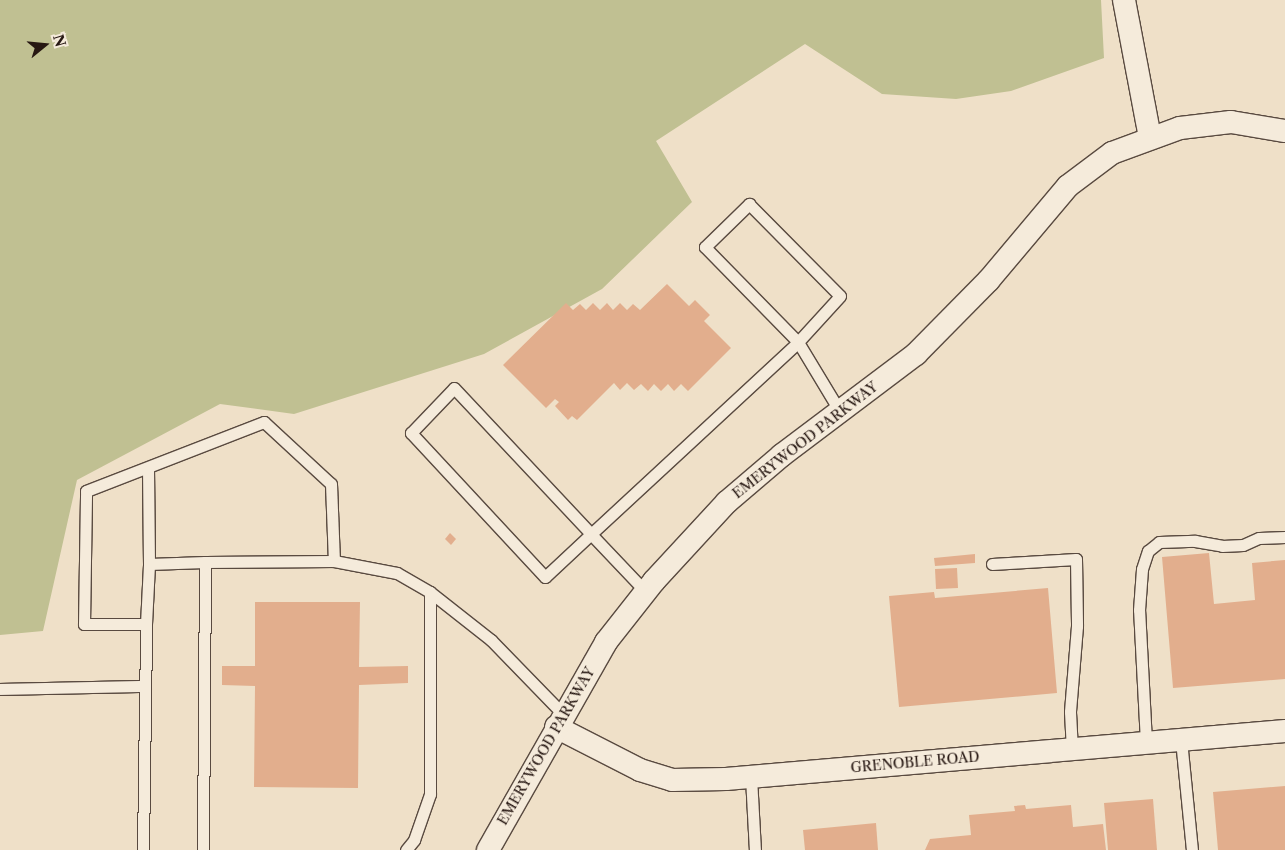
<!DOCTYPE html>
<style>
body{margin:0}
#map{position:relative;width:1285px;height:850px;overflow:hidden;background:#efe0c8;font-family:"Libre Caslon Text",serif}
div>[style]{position:absolute}
[style*='--x']{left:calc(var(--x)*1px);top:calc(var(--y)*1px);width:calc(var(--w)*1px);rotate:calc(var(--a)*1deg)}
.green>*{inset:0;background:#c0c092}
.building>*{inset:0;background:#e2ae8d}
.roads{filter:drop-shadow(1px 0 #594a40) drop-shadow(-1px 0 #594a40) drop-shadow(0 1px #594a40) drop-shadow(0 -1px #594a40)}
.lane>*{height:11px;margin:-5.5px;padding:0 5.5px;transform-origin:5.5px;border-radius:5.5px;background:#f5ebdb}
.street>*{height:22px;margin:-11px;padding:0 11px;transform-origin:11px;border-radius:11px;background:#f5ebdb}
span{translate:-50% -50%;white-space:nowrap;text-align:center;line-height:1.15;-webkit-text-stroke:5px #f5ebdb;paint-order:stroke}
.street-label{font-size:14px;color:#271813}
.north{position:absolute;left:20px;top:20px;width:50px;height:50px;-webkit-text-stroke:4px #f5ebdb;paint-order:stroke;rotate:73deg;font-size:14px;font-weight:700;line-height:20px;text-align:center;color:#271813}
.north::after{content:'';display:block;margin:auto;width:18px;height:22px;background:#271813;clip-path:polygon(50% 0,100% 100%,50% 72%,0 100%)}
</style>
<div id="map">
<div class="green">
<i style="clip-path:polygon(0 0,1101px 0,1104px 58px,1011px 91px,956px 99px,882px 94px,805px 44px,656px 141px,692px 202px,602px 289px,484px 354px,294px 414px,220px 404px,77px 480px,43px 631px,0 635px)"></i>
</div>
<div class="building">
<i style="clip-path:polygon(667px 284px,689px 306px,695px 300px,710px 315px,704px 321px,731px 348px,688px 391px,681px 384px,674px 391px,668px 384px,661px 391px,654px 384px,648px 391px,641px 384px,634px 390px,627px 383px,620px 390px,614px 383px,577px 420px,572px 416px,568px 420px,555px 406px,559px 402px,555px 399px,546px 408px,503px 365px,566px 303px,573px 310px,580px 304px,586px 310px,593px 303px,600px 310px,607px 303px,613px 310px,620px 303px,627px 310px,633px 304px,640px 310px)"></i>
<i style="clip-path:polygon(450px 533px,456px 539px,451px 545px,445px 539px)"></i>
<i style="clip-path:polygon(1209px 553px,1214px 604px,1255px 600px,1252px 563px,1285px 560px,1285px 679px,1173px 688px,1162px 557px)"></i>
<i style="clip-path:polygon(975px 554px,975px 563px,935px 566px,934px 558px)"></i>
<i style="clip-path:polygon(957px 568px,958px 588px,936px 589px,935px 569px)"></i>
<i style="clip-path:polygon(1048px 588px,1057px 693px,899px 707px,889px 596px,934px 592px,935px 598px)"></i>
<i style="clip-path:polygon(255px 602px,360px 602px,359px 667px,408px 666px,408px 683px,359px 685px,358px 788px,254px 787px,255px 686px,222px 685px,222px 666px,255px 666px)"></i>
<i style="clip-path:polygon(1285px 786px,1285px 850px,1218px 850px,1213px 792px)"></i>
<i style="clip-path:polygon(1153px 799px,1157px 850px,1108px 850px,1104px 803px)"></i>
<i style="clip-path:polygon(1025px 805px,1026px 809px,1071px 805px,1073px 827px,1103px 824px,1106px 850px,925px 850px,930px 839px,971px 835px,969px 815px,1015px 811px,1014px 806px)"></i>
<i style="clip-path:polygon(876px 823px,878px 850px,805px 850px,803px 830px)"></i>
</div>
<div class="roads">
<div class="lane">
<i style="--x:454;--y:388;--w:200;--a:46.8"></i>
<i style="--x:591;--y:534;--w:63;--a:136.9"></i>
<i style="--x:545;--y:577;--w:197;--a:-132.9"></i>
<i style="--x:411;--y:433;--w:62;--a:-46.3"></i>
<i style="--x:148;--y:468;--w:96;--a:89.4"></i>
<i style="--x:992;--y:564;--w:84;--a:-3.4"></i>
<i style="--x:1076;--y:559;--w:67;--a:89.1"></i>
<i style="--x:1077;--y:626;--w:86;--a:94.7"></i>
<i style="--x:1070;--y:712;--w:37;--a:87"></i>
<i style="--x:645;--y:591;--w:79;--a:-133.5"></i>
<i style="--x:591;--y:534;--w:282;--a:-42.8"></i>
<i style="--x:798;--y:342;--w:133;--a:-134.4"></i>
<i style="--x:705;--y:247;--w:62;--a:-44.3"></i>
<i style="--x:749;--y:204;--w:129;--a:45.3"></i>
<i style="--x:840;--y:296;--w:62;--a:132.4"></i>
<i style="--x:798;--y:342;--w:79;--a:58.9"></i>
<i style="--x:146;--y:624;--w:60;--a:-87.1"></i>
<i style="--x:149;--y:564;--w:56;--a:-2"></i>
<i style="--x:0;--y:689;--w:145;--a:-1.2"></i>
<i style="--x:1181;--y:740;--w:111;--a:84.3"></i>
<i style="--x:1146;--y:742;--w:132;--a:-93"></i>
<i style="--x:1139;--y:610;--w:41;--a:-85.8"></i>
<i style="--x:1142;--y:569;--w:19;--a:-72"></i>
<i style="--x:1148;--y:551;--w:14;--a:-39"></i>
<i style="--x:1159;--y:542;--w:36;--a:-2"></i>
<i style="--x:1195;--y:541;--w:27;--a:10"></i>
<i style="--x:1222;--y:546;--w:21;--a:-3"></i>
<i style="--x:1243;--y:545;--w:17;--a:-24"></i>
<i style="--x:1259;--y:538;--w:26;--a:-2"></i>
<i style="--x:751;--y:777;--w:73;--a:86.9"></i>
<i style="--x:143;--y:850;--w:226;--a:-89.2"></i>
<i style="--x:146;--y:624;--w:62;--a:180"></i>
<i style="--x:84;--y:624;--w:133;--a:-89.1"></i>
<i style="--x:86;--y:491;--w:191;--a:-21.2"></i>
<i style="--x:264;--y:422;--w:91;--a:42.8"></i>
<i style="--x:331;--y:484;--w:77;--a:87.8"></i>
<i style="--x:203;--y:850;--w:288;--a:-89.6"></i>
<i style="--x:205;--y:562;--w:129;--a:-0.4"></i>
<i style="--x:334;--y:561;--w:64;--a:10.8"></i>
<i style="--x:397;--y:573;--w:38;--a:30"></i>
<i style="--x:430;--y:592;--w:78;--a:38.2"></i>
<i style="--x:491;--y:640;--w:103;--a:45.8"></i>
<i style="--x:406;--y:850;--w:13;--a:-51"></i>
<i style="--x:414;--y:840;--w:49;--a:-70.8"></i>
<i style="--x:430;--y:794;--w:202;--a:-90"></i>
</div>
<div class="street">
<i style="--x:1124;--y:0;--w:140;--a:79.3"></i>
<i style="--x:556;--y:727;--w:94;--a:27.1"></i>
<i style="--x:640;--y:770;--w:34;--a:17"></i>
<i style="--x:672;--y:780;--w:54;--a:-1.1"></i>
<i style="--x:726;--y:779;--w:561;--a:-4.91"></i>
<i style="--x:488;--y:850;--w:239;--a:-60.4"></i>
<i style="--x:606;--y:642;--w:78;--a:-51.8"></i>
<i style="--x:654;--y:581;--w:108;--a:-47.3"></i>
<i style="--x:727;--y:502;--w:72;--a:-40.5"></i>
<i style="--x:782;--y:455;--w:168;--a:-37"></i>
<i style="--x:916;--y:354;--w:103;--a:-45.4"></i>
<i style="--x:988;--y:281;--w:124;--a:-49.9"></i>
<i style="--x:1068;--y:186;--w:55;--a:-36.9"></i>
<i style="--x:1112;--y:153;--w:72;--a:-20.2"></i>
<i style="--x:1180;--y:128;--w:51;--a:-6.7"></i>
<i style="--x:1231;--y:122;--w:55;--a:9.5"></i>
</div>
</div>
<div class="street-label">
<span style="left:805px;top:440px;rotate:-38deg">EMERYWOOD PARKWAY</span>
<span style="left:546px;top:746px;rotate:-60deg">EMERYWOOD PARKWAY</span>
<span style="left:915px;top:762px;rotate:-5deg">GRENOBLE ROAD</span>
</div>
<div class="north">N</div>
</div>
